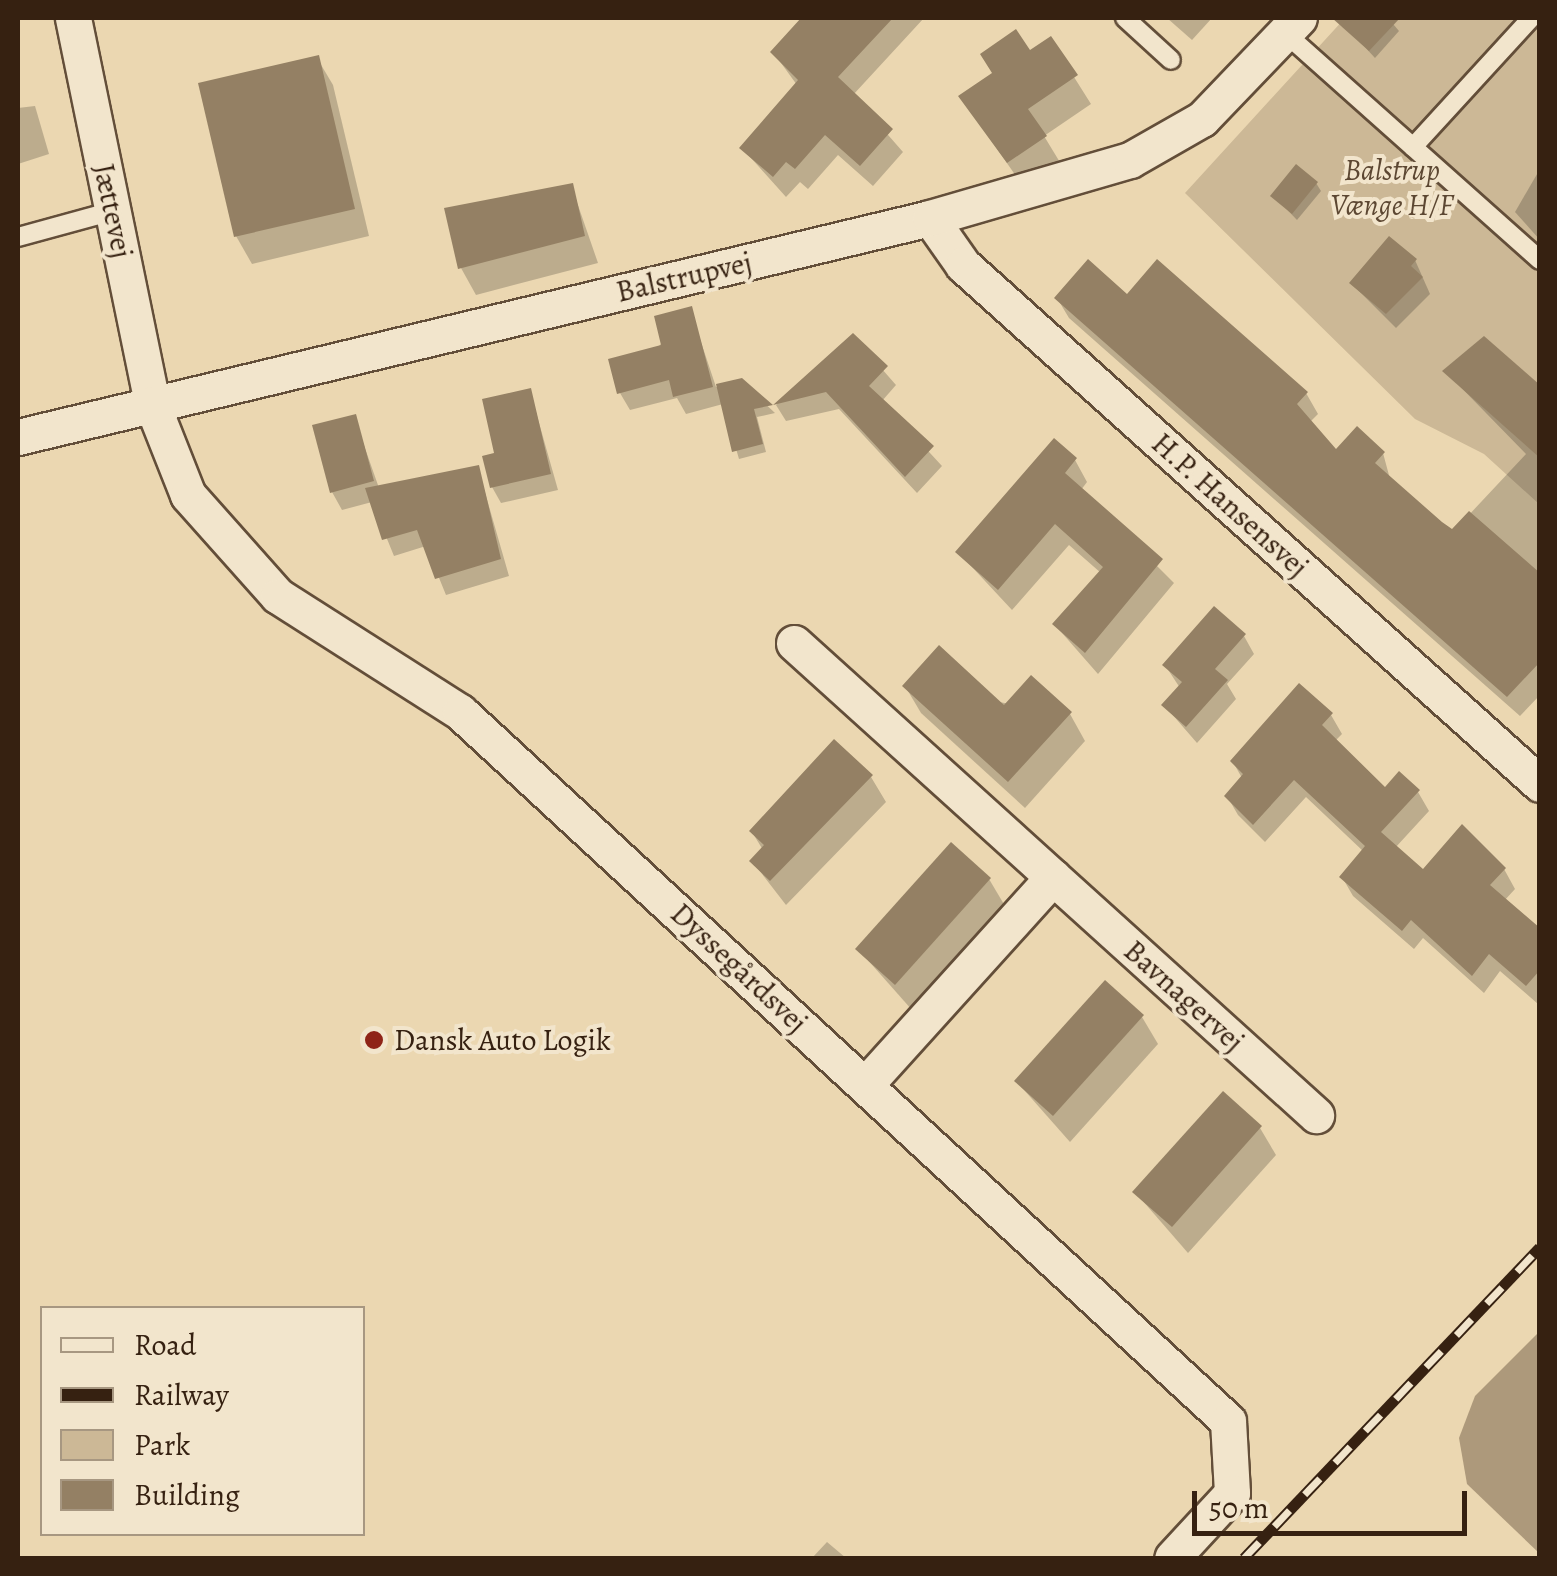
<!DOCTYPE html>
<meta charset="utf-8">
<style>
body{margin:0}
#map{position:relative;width:1557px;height:1576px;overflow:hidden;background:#ebd7b1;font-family:Alegreya,serif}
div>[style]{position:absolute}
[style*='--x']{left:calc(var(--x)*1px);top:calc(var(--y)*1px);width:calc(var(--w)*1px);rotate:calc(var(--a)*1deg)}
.green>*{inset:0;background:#ccb896}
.water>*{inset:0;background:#ad997b}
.shadow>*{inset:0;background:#0003}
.building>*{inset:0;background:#948064}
.roads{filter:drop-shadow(2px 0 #634e39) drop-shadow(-2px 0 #634e39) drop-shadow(0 2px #634e39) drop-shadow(0 -2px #634e39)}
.service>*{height:18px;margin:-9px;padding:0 9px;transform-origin:9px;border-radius:9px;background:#f2e5cc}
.minor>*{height:35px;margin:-17.5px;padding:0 17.5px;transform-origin:17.5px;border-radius:17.5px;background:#f2e5cc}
.rail>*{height:11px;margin-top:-5.5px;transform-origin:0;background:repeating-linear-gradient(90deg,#f2e5cc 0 22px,#362111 0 44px);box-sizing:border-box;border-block:2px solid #362111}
.dots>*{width:28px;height:28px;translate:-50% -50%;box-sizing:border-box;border:5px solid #f2e5cc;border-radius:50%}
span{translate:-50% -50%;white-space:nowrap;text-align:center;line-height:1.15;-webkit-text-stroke:8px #f2e5cc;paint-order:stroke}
.park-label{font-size:30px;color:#5c4732;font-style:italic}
.street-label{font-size:30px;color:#362111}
.poi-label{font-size:30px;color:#362111}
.left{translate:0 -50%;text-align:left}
.frame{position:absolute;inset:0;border:20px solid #362111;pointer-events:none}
.legend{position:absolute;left:40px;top:1306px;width:325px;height:230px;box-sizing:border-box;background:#f2e5cc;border:2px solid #a79781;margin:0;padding:12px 18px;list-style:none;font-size:30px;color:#362111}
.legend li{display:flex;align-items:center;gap:20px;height:50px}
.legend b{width:50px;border:2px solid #a79781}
.scale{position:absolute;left:1192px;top:1491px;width:275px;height:45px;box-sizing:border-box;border:5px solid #362111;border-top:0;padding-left:12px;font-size:30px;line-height:35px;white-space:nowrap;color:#362111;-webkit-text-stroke:8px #f2e5cc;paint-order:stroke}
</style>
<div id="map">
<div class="green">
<i style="clip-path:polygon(1345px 18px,1539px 18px,1539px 504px,1484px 454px,1415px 419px,1185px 193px)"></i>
</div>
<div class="water">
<i style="clip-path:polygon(1539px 1332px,1539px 1553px,1467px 1484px,1459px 1438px,1475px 1396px)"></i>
</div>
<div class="shadow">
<i style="clip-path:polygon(806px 18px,924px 18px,853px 95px,903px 152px,873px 186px,838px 155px,808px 189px,800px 182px,786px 197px,742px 148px,797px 85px,773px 52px)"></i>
<i style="clip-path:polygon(1167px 18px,1212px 18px,1192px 40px)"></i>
<i style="clip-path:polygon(1362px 18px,1388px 18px,1399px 31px,1375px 58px,1350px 31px)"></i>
<i style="clip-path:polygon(1050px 39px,1091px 104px,1044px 136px,1061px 164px,1025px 189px,961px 97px)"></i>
<i style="clip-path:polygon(317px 58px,333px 85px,369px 236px,252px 264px,236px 236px)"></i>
<i style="clip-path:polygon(35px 106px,49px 154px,18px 164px,18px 108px)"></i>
<i style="clip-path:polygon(1540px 169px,1540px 240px,1515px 212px)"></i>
<i style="clip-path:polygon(1316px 183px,1321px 191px,1297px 220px,1274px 196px)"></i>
<i style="clip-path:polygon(571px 185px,598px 263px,476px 295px,461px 268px)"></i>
<i style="clip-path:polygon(1415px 260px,1430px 294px,1396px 328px,1352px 284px)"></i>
<i style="clip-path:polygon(1128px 297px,1306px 393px,1318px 414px,1310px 422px,1336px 452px,1383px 453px,1390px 479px,1452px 533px,1526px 454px,1445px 371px,1540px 389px,1540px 695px,1520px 716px,1069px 318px,1057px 298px)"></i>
<i style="clip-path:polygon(690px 309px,716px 387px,741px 381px,775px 413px,757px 417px,766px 452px,739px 459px,723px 404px,686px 414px,677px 398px,630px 410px,620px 393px)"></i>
<i style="clip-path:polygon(853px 336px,896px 385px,882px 401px,942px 466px,917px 493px,839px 409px,786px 421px,776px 405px)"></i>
<i style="clip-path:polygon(530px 391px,558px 490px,501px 503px,492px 487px,497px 455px)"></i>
<i style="clip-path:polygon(354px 417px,379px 488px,478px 468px,509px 576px,446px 595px,426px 546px,394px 556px,372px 502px,342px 510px,332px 492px)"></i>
<i style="clip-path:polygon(1075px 460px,1087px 482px,1081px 490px,1174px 583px,1098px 674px,1055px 625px,1101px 573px,1069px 545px,1012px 610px,958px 552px)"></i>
<i style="clip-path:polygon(1244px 636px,1254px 654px,1227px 684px,1236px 699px,1197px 743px,1164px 705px,1180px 688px,1165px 665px)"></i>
<i style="clip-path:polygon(905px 686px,1070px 714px,1085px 741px,1025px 808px,921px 713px)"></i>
<i style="clip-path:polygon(1331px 715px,1342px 734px,1335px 741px,1386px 790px,1418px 792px,1429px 811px,1395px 848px,1423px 872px,1504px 869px,1515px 889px,1504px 901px,1540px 932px,1538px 1004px,1500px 971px,1484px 993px,1423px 938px,1414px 949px,1353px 896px,1342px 877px,1364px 852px,1306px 797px,1265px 842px,1238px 815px,1227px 796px,1242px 778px,1233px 762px)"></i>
<i style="clip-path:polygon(871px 777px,886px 802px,786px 905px,752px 861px,763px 850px,752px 832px)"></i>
<i style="clip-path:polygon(989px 879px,1005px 906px,912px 1010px,858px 949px)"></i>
<i style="clip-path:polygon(1142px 1017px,1158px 1044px,1070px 1142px,1017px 1082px)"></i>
<i style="clip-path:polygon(1260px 1128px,1276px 1155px,1188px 1253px,1135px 1192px)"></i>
<i style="clip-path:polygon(827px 1542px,846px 1558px,812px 1558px)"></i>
</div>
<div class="building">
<i style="clip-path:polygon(801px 18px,893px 18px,838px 77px,893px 129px,860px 166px,825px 135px,795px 169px,786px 162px,773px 177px,739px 148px,798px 80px,770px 52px)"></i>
<i style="clip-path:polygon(1332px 18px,1400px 18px,1369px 51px)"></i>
<i style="clip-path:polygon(1016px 29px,1030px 50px,1051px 36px,1078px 75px,1028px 109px,1047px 136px,1007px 163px,958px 96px,992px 73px,980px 54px)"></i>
<i style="clip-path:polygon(319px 55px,355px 209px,234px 237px,198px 83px)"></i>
<i style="clip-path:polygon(1296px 164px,1318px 182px,1292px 214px,1270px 196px)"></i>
<i style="clip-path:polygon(573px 183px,585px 236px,458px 269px,444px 208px)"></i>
<i style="clip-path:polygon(1389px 236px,1417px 259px,1411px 266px,1423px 277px,1386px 314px,1349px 283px)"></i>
<i style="clip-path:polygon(1088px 259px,1127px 294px,1157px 259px,1308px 392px,1297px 404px,1336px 449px,1357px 426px,1385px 452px,1375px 463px,1442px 522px,1452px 529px,1469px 511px,1540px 573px,1540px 662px,1507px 697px,1054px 298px)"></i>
<i style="clip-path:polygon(692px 306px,713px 387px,673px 397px,669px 380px,617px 394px,608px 359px,661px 345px,654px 316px)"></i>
<i style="clip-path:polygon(853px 333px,888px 366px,869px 386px,934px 446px,905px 477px,826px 392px,773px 405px)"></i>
<i style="clip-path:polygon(1484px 336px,1540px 385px,1540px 458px,1442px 371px)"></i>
<i style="clip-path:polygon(742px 378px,773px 405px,754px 409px,763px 444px,732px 452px,716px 384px)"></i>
<i style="clip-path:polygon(531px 388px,551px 474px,490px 488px,482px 456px,494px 453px,482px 399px)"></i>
<i style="clip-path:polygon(356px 414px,374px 481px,330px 493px,312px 425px)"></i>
<i style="clip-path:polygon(1054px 438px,1077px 458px,1065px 473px,1163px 559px,1085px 653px,1052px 624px,1103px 567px,1055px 524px,998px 590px,955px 552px)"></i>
<i style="clip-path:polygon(479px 465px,501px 559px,435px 579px,417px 530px,382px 540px,365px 488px)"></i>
<i style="clip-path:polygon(1214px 606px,1246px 634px,1215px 669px,1228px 680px,1186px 727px,1161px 705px,1182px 682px,1162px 665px)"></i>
<i style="clip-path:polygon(939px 645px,1004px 705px,1031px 675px,1072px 712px,1008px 782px,902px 686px)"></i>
<i style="clip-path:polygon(1299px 683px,1333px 713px,1322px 725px,1385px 787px,1399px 771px,1420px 790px,1381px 832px,1423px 869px,1462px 824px,1506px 868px,1490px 885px,1540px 928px,1540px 970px,1526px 986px,1489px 954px,1472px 976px,1411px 920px,1402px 931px,1339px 877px,1365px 846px,1294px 780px,1253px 825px,1224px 796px,1243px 774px,1230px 761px)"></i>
<i style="clip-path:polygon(834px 739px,873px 775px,770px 881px,749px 861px,764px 845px,749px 831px)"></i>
<i style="clip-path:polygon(951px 842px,991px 878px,895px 985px,855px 949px)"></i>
<i style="clip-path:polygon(1105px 980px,1144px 1015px,1053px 1116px,1014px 1081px)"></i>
<i style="clip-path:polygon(1223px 1091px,1262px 1126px,1172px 1227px,1132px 1192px)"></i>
</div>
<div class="roads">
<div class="service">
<i style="--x:1125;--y:18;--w:62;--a:42.4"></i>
<i style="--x:1285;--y:33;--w:341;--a:41.7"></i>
<i style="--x:1413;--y:147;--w:175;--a:-47.5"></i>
<i style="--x:18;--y:237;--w:98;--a:-15.3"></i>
</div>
<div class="minor">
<i style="--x:73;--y:18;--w:394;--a:78.4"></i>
<i style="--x:152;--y:404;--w:98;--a:68.4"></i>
<i style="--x:188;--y:495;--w:135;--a:48.3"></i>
<i style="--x:278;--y:596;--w:216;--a:32.5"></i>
<i style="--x:460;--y:712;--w:1045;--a:42.71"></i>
<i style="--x:1228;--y:1421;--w:72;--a:86.8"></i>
<i style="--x:1232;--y:1493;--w:88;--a:132.7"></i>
<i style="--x:930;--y:218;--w:57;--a:54.9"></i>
<i style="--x:963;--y:265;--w:776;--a:41.97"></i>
<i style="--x:18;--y:437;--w:938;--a:-13.5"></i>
<i style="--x:930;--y:218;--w:208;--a:-16.2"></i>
<i style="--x:1130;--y:160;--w:83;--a:-29.7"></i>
<i style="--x:1202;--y:119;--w:140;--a:-46.2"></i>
<i style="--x:794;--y:643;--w:704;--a:42.12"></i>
<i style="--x:866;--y:1084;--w:279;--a:-47.9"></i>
</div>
</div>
<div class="rail">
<i style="--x:1244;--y:1558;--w:429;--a:-46.4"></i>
</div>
<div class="dots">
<i style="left:374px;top:1040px;background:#8f2418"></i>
</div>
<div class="park-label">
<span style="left:1392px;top:187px">Balstrup<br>Vænge H/F</span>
</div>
<div class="street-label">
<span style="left:113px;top:211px;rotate:78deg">Jættevej</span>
<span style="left:684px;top:277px;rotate:-13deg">Balstrupvej</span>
<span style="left:1230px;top:505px;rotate:42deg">H.P. Hansensvej</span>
<span style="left:739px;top:968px;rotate:43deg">Dyssegårdsvej</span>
<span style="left:1184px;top:996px;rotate:42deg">Bavnagervej</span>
</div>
<div class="poi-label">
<span class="left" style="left:394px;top:1040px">Dansk Auto Logik</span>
</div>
<div class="frame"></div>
<ul class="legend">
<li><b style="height:12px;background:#f2e5cc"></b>Road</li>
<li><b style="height:12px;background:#362111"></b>Railway</li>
<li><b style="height:28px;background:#ccb896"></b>Park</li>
<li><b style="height:28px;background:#948064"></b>Building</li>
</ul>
<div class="scale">50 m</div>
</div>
